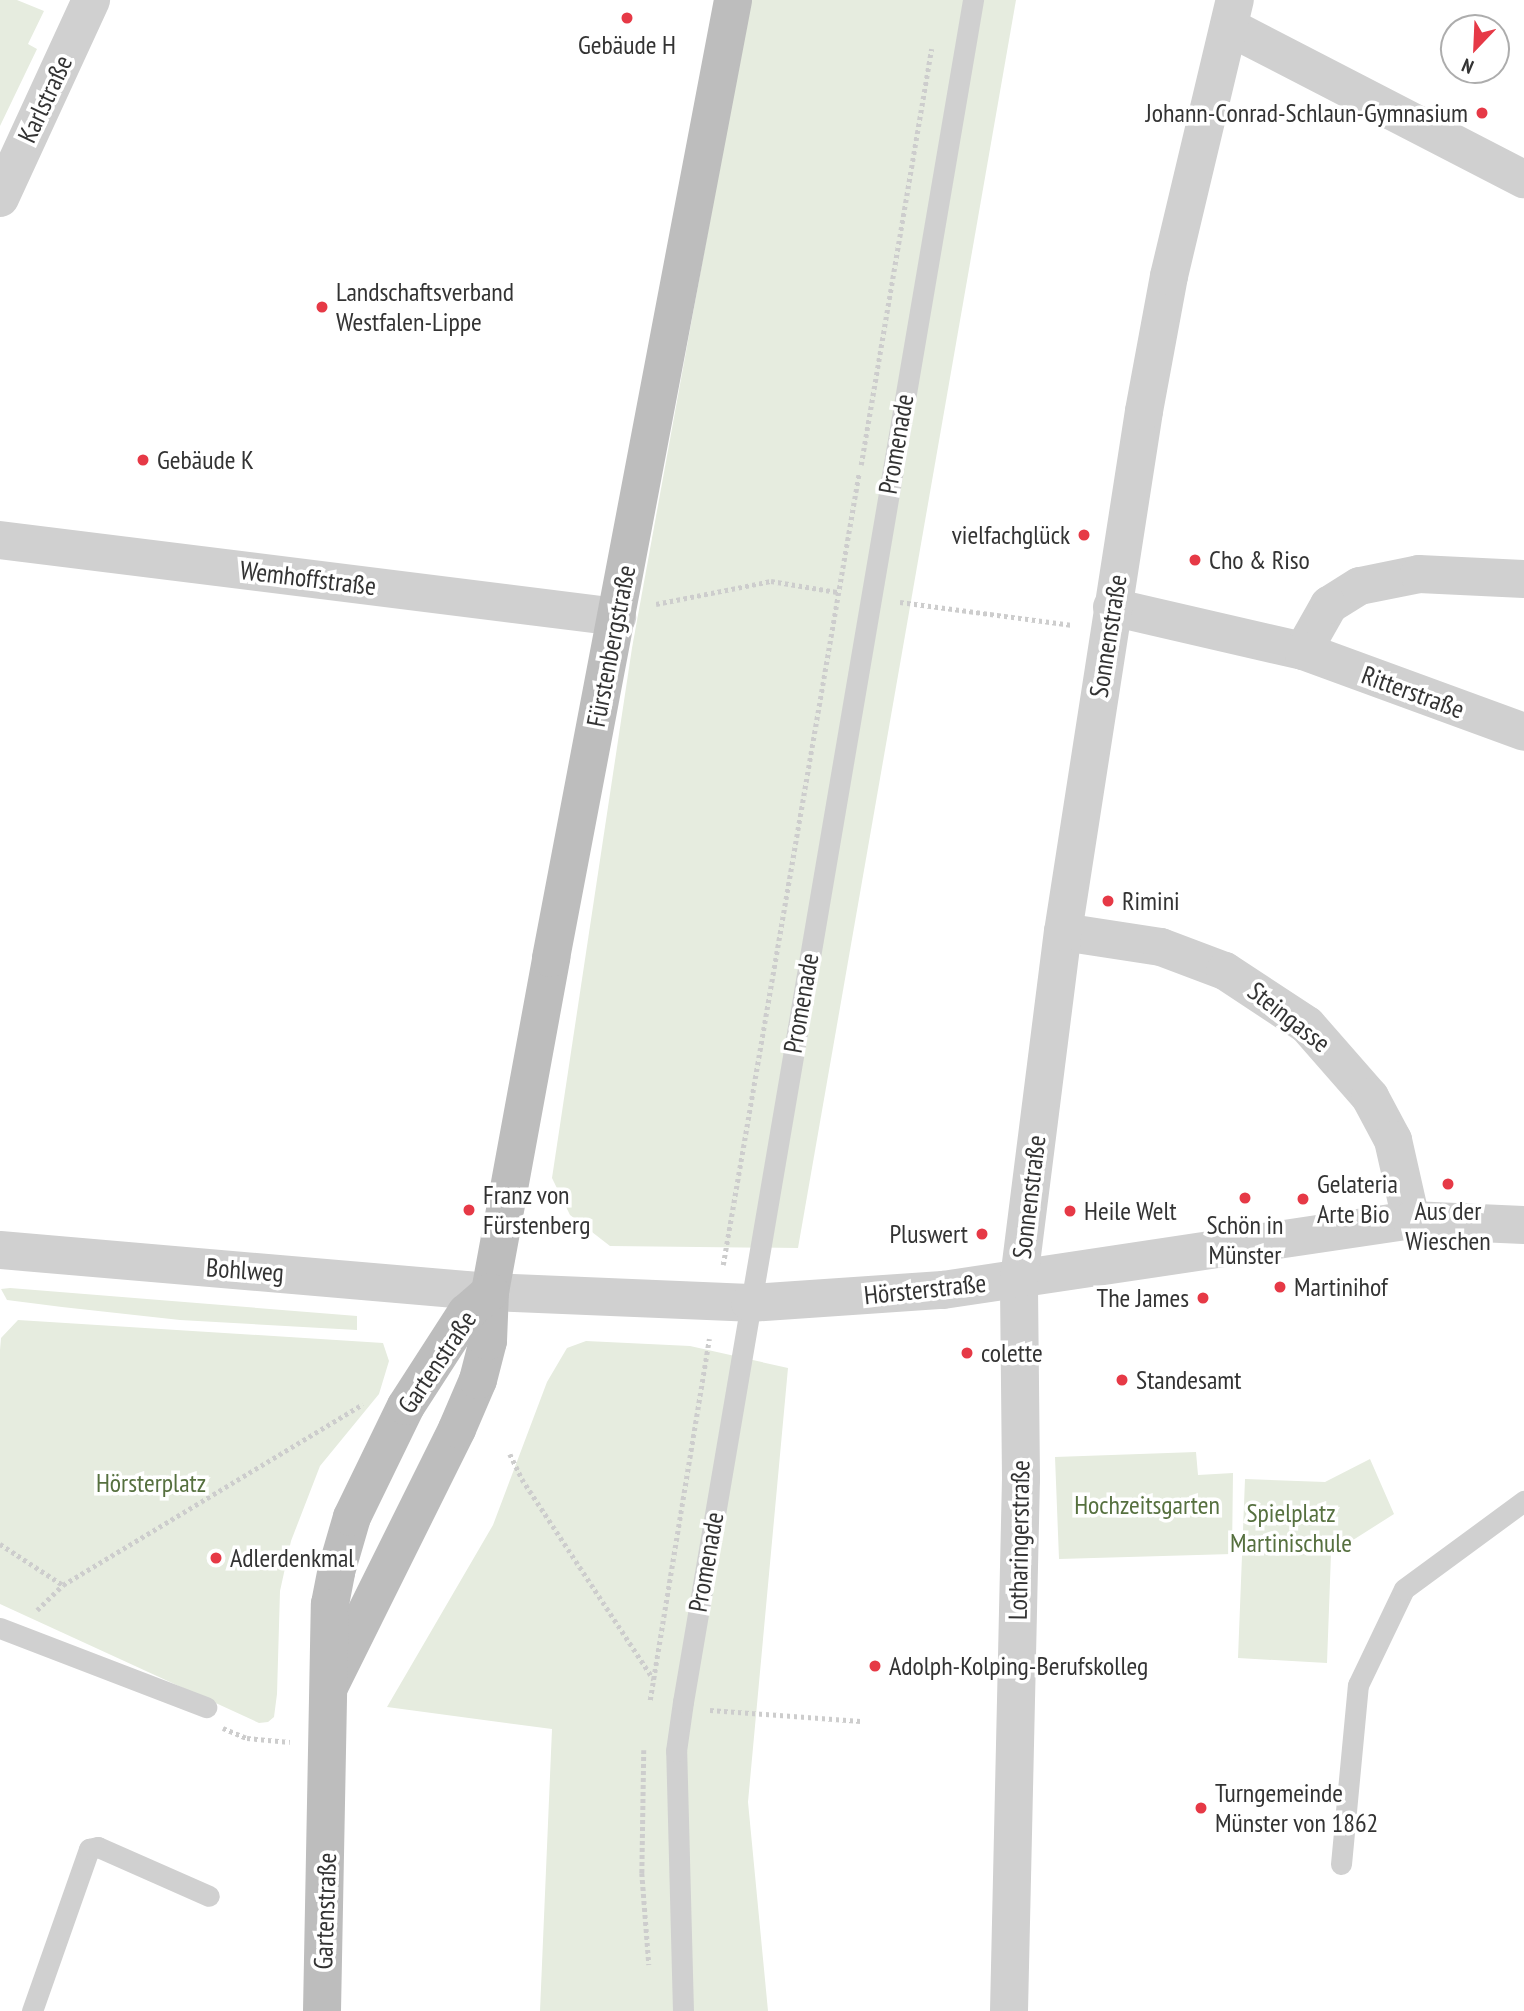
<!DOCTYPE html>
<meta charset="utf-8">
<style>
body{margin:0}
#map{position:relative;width:1524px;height:2011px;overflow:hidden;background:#fff;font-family:"PT Sans Narrow",sans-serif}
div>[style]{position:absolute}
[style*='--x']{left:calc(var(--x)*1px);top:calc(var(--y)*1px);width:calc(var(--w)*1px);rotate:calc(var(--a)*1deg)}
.green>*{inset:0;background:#e6ecdf}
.path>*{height:4.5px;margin-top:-2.25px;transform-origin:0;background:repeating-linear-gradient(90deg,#cdcdcd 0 3.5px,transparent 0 7px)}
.lane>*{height:21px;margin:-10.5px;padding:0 10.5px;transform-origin:10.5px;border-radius:10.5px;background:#d0d0d0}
.street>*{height:38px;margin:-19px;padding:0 19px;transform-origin:19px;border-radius:19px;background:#d0d0d0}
.secondary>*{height:38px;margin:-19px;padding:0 19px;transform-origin:19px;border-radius:19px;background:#bdbdbd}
.dots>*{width:19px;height:19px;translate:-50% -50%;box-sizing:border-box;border:4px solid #fff;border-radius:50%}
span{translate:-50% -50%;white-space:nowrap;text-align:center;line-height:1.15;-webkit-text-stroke:7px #fff;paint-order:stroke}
.poi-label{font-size:26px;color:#333}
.right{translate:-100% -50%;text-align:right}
.left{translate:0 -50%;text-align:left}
.street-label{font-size:26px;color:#333}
.park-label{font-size:26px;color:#56703f}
.north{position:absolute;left:1440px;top:14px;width:70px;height:70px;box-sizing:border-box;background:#fff;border:2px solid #adadad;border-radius:50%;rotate:203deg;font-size:19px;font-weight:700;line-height:28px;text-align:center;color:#333}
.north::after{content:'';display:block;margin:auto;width:24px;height:32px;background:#e63946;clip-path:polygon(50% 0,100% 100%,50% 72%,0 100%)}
</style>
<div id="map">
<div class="green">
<i style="clip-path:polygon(0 0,17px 0,44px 11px,28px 44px,37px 49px,0 126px)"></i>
<i style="clip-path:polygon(750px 0,1016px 0,798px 1248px,610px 1246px,570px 1215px,552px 1178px,632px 648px)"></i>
<i style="clip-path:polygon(10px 1288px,357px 1316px,357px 1330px,180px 1320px,62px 1307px,7px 1300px,1px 1289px)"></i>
<i style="clip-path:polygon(18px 1320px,383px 1343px,389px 1361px,379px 1394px,320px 1466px,291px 1541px,280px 1591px,277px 1694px,274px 1717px,268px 1722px,259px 1723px,0 1604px,0 1350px,1px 1338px)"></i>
<i style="clip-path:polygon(586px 1341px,690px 1346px,788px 1368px,748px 1802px,768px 2011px,540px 2011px,552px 1729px,387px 1707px,493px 1525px,547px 1382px,567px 1348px)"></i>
<i style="clip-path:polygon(1196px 1452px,1198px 1475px,1233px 1473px,1232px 1554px,1059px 1559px,1055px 1457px)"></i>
<i style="clip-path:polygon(1370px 1459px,1394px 1514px,1331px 1554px,1327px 1663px,1238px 1658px,1245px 1479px,1325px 1482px)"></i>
</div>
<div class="path">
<i style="--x:861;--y:465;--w:422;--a:-80.4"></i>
<i style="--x:900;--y:602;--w:174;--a:7.6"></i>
<i style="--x:656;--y:604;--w:117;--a:-11.3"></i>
<i style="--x:771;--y:581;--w:67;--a:9.5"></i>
<i style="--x:723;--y:1265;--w:804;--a:-80.26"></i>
<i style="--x:510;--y:1454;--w:28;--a:64"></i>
<i style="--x:522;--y:1479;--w:240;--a:56.7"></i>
<i style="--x:0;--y:1544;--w:75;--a:33.1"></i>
<i style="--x:37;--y:1610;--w:36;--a:-44"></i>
<i style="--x:63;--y:1585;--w:350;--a:-31.1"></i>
<i style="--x:650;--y:1700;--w:366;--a:-80.7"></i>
<i style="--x:710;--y:1710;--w:151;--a:4.2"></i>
<i style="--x:223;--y:1728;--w:26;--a:23"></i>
<i style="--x:247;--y:1738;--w:43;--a:5.3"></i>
<i style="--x:644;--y:1750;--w:123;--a:90.9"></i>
<i style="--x:642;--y:1873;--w:92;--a:85.6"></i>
</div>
<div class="lane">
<i style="--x:0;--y:1628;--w:221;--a:21"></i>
<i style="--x:1341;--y:1864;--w:180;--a:-84.6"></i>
<i style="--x:1358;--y:1685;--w:106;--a:-64.4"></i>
<i style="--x:1404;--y:1589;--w:149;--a:-36.3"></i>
<i style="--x:32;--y:2011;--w:172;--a:-70.6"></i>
<i style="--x:89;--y:1849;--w:9;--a:-13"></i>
<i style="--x:98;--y:1847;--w:121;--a:23.8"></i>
<i style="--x:683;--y:2011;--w:260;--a:-91.5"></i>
<i style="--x:676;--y:1751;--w:49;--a:-81.9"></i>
<i style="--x:683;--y:1702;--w:1727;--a:-80.33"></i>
</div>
<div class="street">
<i style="--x:1229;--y:27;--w:332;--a:27.3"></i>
<i style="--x:0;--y:198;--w:218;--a:-65.3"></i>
<i style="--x:0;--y:540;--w:622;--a:7.11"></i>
<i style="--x:1112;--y:607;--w:196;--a:13"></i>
<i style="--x:1303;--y:651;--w:53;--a:-60.5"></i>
<i style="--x:1329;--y:605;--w:36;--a:-32"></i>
<i style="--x:1360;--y:586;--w:60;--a:-11.5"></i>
<i style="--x:1419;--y:574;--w:105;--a:2.7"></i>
<i style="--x:1303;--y:651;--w:235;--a:20.1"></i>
<i style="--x:1063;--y:932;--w:99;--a:8.7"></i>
<i style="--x:1161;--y:947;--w:68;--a:20.6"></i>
<i style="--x:1225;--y:971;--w:98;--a:33.4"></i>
<i style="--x:1307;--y:1025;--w:96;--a:48.8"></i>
<i style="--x:1370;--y:1097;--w:49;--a:61.9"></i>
<i style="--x:1393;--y:1140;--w:82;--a:77.3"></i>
<i style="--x:0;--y:1250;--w:492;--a:4.9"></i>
<i style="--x:490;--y:1292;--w:260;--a:2.4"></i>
<i style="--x:750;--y:1303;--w:193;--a:-3.9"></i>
<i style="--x:943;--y:1290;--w:473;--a:-8.5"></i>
<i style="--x:1411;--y:1220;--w:113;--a:2.5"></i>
<i style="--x:1009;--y:2011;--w:532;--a:-88.71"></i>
<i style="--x:1021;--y:1479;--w:200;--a:-90.6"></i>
<i style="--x:1019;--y:1279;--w:350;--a:-82.8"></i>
<i style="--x:1063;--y:932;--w:527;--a:-81.16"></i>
<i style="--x:1144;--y:411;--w:137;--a:-79.5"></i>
<i style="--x:1169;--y:276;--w:284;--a:-76.6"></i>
</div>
<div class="secondary">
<i style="--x:330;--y:1685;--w:286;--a:-63.6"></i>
<i style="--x:457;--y:1429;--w:53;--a:-66.8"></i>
<i style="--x:478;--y:1380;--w:40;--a:-75.6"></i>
<i style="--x:488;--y:1341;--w:49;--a:-87.7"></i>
<i style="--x:490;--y:1292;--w:340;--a:-79.6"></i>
<i style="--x:551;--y:958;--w:975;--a:-79.24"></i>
<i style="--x:322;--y:2011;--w:407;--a:-88.9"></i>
<i style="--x:330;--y:1604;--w:33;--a:-79"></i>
<i style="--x:336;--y:1572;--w:57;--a:-73.8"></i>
<i style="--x:352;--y:1517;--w:123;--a:-64.1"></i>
<i style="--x:406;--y:1406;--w:111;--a:-57.2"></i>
<i style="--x:466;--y:1313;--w:32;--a:-41"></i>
</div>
<div class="dots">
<i style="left:627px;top:18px;background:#e63946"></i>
<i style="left:1482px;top:113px;background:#e63946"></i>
<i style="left:322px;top:307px;background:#e63946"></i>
<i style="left:143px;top:460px;background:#e63946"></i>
<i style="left:1084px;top:535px;background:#e63946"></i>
<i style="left:1195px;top:560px;background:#e63946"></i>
<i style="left:1108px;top:901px;background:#e63946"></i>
<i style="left:1448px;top:1184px;background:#e63946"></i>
<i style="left:1245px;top:1198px;background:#e63946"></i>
<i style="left:1303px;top:1199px;background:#e63946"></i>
<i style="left:469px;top:1210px;background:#e63946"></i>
<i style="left:1070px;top:1211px;background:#e63946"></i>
<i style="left:982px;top:1234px;background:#e63946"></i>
<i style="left:1280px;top:1287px;background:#e63946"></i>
<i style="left:1203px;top:1298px;background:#e63946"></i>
<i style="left:967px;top:1353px;background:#e63946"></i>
<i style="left:1122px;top:1380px;background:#e63946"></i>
<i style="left:216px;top:1558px;background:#e63946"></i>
<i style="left:875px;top:1666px;background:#e63946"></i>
<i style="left:1201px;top:1808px;background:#e63946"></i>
</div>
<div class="poi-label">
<span style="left:627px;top:45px">Gebäude H</span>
<span class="right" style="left:1468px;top:113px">Johann-Conrad-Schlaun-Gymnasium</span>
<span class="left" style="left:336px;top:307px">Landschaftsverband<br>Westfalen-Lippe</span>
<span class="left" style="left:157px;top:460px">Gebäude K</span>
<span class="right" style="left:1070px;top:535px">vielfachglück</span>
<span class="left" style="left:1209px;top:560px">Cho &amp; Riso</span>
<span class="left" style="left:1122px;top:901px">Rimini</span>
<span class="left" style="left:1317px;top:1199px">Gelateria<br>Arte Bio</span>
<span class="left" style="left:483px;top:1210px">Franz von<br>Fürstenberg</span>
<span class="left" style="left:1084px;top:1211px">Heile Welt</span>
<span style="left:1448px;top:1226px">Aus der<br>Wieschen</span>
<span style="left:1245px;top:1240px">Schön in<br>Münster</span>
<span class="right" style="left:968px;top:1234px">Pluswert</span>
<span class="left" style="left:1294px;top:1287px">Martinihof</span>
<span class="right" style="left:1189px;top:1298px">The James</span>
<span class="left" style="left:981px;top:1353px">colette</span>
<span class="left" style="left:1136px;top:1380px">Standesamt</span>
<span class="left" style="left:230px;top:1558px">Adlerdenkmal</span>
<span class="left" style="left:889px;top:1666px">Adolph-Kolping-Berufskolleg</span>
<span class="left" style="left:1215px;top:1808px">Turngemeinde<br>Münster von 1862</span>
</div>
<div class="street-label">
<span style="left:45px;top:99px;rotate:-65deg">Karlstraße</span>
<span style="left:896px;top:444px;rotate:-80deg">Promenade</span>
<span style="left:308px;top:578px;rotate:7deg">Wemhoffstraße</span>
<span style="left:1108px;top:636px;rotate:-81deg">Sonnenstraße</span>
<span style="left:611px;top:646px;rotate:-79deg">Fürstenbergstraße</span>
<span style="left:1413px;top:692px;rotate:20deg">Ritterstraße</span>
<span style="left:801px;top:1003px;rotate:-80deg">Promenade</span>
<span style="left:1289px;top:1017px;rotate:38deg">Steingasse</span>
<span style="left:1029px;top:1197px;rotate:-83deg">Sonnenstraße</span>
<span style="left:245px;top:1270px;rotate:4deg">Bohlweg</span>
<span style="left:925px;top:1289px;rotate:-6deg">Hörsterstraße</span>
<span style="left:437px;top:1362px;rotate:-56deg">Gartenstraße</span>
<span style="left:1019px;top:1540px;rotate:-89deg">Lotharingerstraße</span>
<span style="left:706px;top:1562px;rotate:-80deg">Promenade</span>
<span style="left:325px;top:1911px;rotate:-88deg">Gartenstraße</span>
</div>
<div class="park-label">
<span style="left:151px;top:1483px">Hörsterplatz</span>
<span style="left:1147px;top:1505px">Hochzeitsgarten</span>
<span style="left:1291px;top:1528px">Spielplatz<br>Martinischule</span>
</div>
<div class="north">N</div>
</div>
